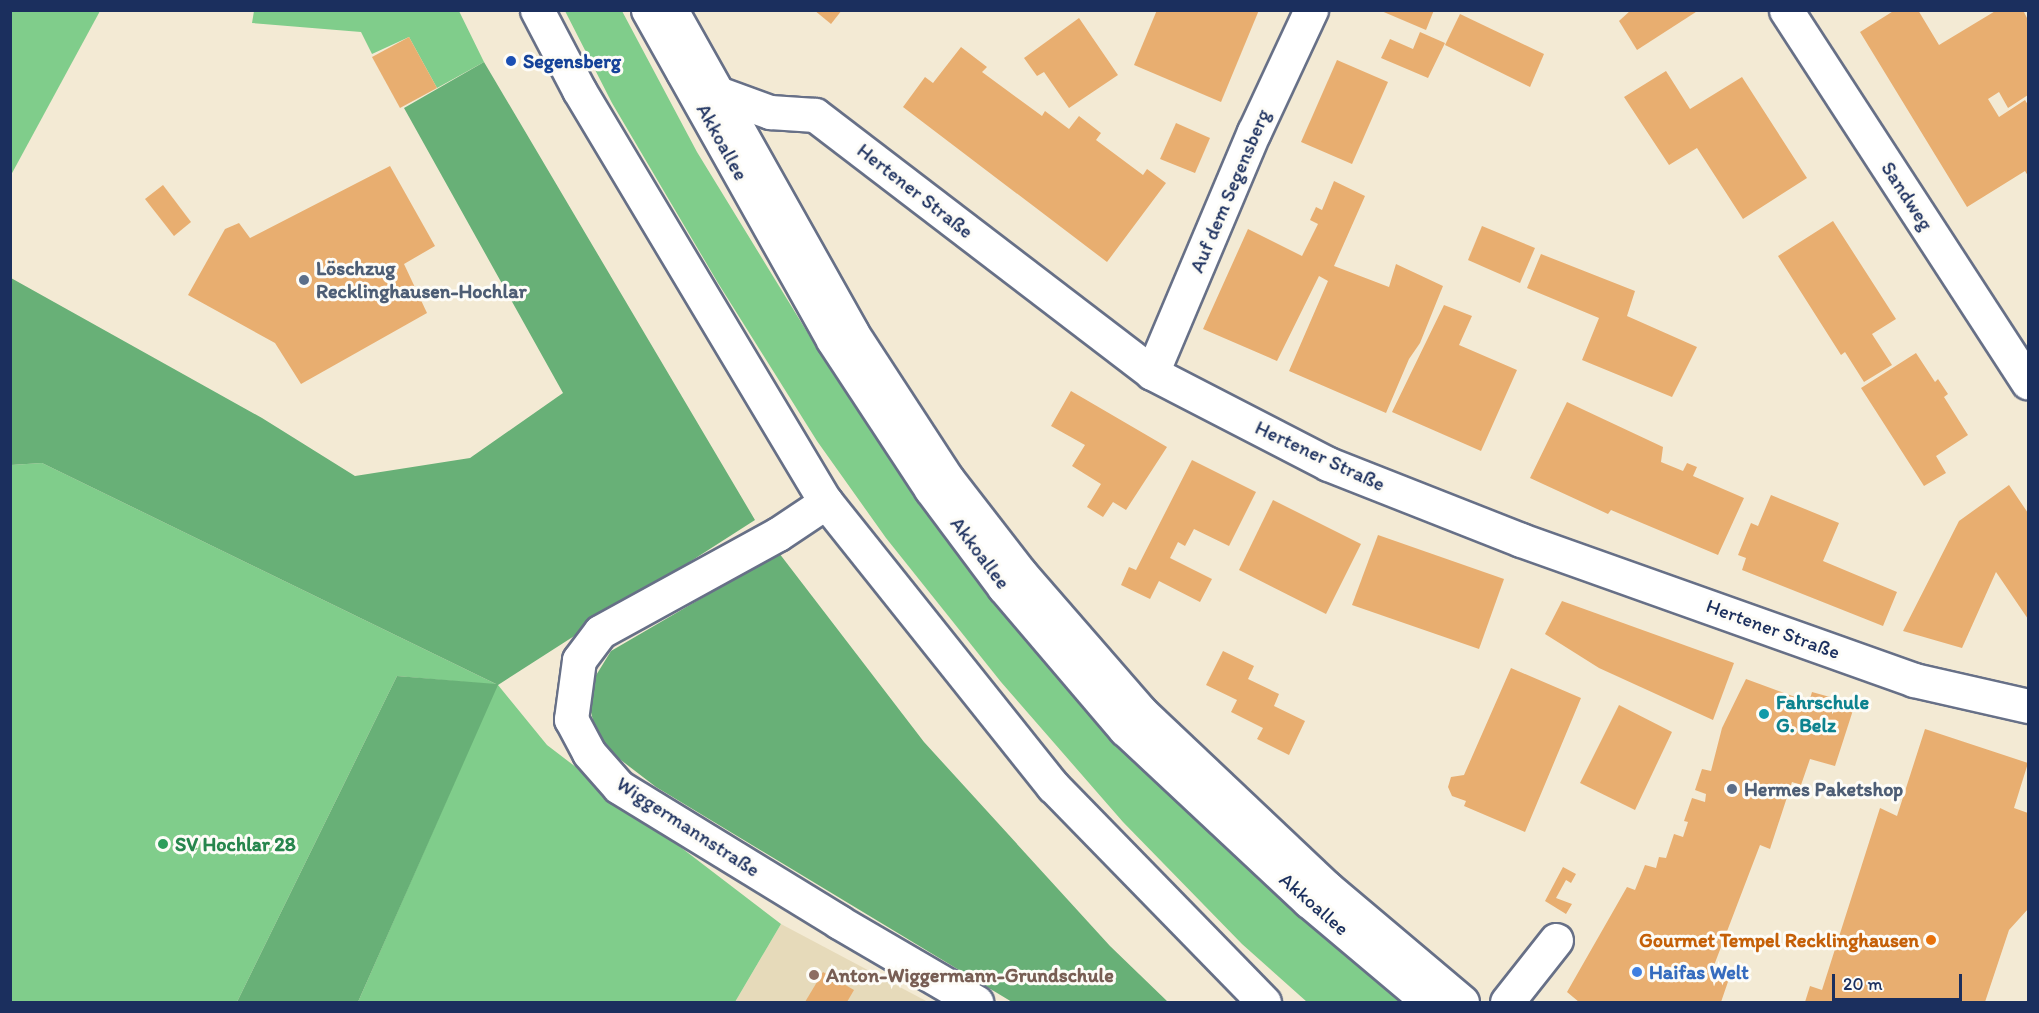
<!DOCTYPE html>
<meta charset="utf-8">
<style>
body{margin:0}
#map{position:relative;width:2039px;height:1013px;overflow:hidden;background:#f3ead4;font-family:Itim,sans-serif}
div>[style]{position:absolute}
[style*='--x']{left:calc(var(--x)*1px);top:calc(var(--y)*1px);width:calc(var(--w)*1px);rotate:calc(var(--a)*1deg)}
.built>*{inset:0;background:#e6daba}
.green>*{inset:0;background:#80cd8b}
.forest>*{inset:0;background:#68b077}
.building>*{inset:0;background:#e8ae70}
.roads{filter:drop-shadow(2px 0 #677087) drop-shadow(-2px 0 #677087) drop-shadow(0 2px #677087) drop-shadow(0 -2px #677087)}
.minor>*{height:33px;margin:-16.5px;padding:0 16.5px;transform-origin:16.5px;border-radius:16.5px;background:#fff}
.major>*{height:33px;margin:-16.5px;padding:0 16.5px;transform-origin:16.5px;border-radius:16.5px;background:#fff}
.dots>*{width:16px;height:16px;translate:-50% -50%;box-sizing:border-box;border:3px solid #fdfcf7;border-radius:50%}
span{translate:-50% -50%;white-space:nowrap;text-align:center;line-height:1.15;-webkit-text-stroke:6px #fdfcf7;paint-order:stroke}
.transit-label{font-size:20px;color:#164399;font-weight:700}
.left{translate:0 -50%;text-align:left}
.street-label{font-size:20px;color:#1b2f5e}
.service-label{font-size:20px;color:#4e5e75;font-weight:700}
.culture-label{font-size:20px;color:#0d838f;font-weight:700}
.leisure-label{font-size:20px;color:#27864d;font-weight:700}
.food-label{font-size:20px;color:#c56008;font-weight:700}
.right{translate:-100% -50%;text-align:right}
.shop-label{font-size:20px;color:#366cbe;font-weight:700}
.education-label{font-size:20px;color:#785e54;font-weight:700}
.frame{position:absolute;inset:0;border:12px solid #1b2f5e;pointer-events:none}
.scale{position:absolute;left:1832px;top:974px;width:130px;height:27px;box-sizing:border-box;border:3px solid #1b2f5e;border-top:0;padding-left:8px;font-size:18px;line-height:21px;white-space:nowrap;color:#1b2f5e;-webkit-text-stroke:4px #fdfcf7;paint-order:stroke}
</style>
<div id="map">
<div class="built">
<i style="clip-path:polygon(781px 924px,928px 1002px,735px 1002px)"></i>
</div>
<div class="green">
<i style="clip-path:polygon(11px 10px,100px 11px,11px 175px,10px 11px)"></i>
<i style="clip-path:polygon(254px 11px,459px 11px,484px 62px,437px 88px,409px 37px,372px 54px,361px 32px,252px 23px)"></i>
<i style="clip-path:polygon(565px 11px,622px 11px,697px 152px,828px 366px,930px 512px,1139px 760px,1224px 844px,1403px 1002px,1307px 1002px,1242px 944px,1123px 822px,1001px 682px,886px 538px,817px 441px,718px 283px,612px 103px)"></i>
<i style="clip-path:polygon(42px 463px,498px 685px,547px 745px,781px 924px,735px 1002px,358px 1002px,497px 685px,397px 676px,237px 1002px,11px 1002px,11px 465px)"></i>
</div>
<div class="forest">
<i style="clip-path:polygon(484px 62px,755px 520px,498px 685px,358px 1002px,237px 1002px,397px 676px,496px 684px,42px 463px,11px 465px,11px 278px,262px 418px,355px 476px,470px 458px,563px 393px,404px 108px)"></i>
<i style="clip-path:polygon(779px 553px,924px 742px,1110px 946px,1168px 1002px,1012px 1002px,656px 787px,613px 754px,596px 733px,590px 708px,595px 677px,611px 651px)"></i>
</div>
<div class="building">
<i style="clip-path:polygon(814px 10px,842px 10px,831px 24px)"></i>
<i style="clip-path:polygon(1157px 10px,1259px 10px,1221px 102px,1134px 65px)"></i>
<i style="clip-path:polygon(1379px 10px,1434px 10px,1426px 30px)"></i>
<i style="clip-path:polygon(1631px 10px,1699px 10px,1637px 50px,1619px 21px)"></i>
<i style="clip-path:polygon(1895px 10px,1918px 10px,1939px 45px,1997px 10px,2023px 10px,2028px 20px,2028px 95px,2008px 108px,1999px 92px,1988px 99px,1999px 117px,2025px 100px,2028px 105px,2028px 176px,2025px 171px,1967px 207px,1860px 32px)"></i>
<i style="clip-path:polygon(1460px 14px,1544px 54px,1530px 87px,1445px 45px)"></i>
<i style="clip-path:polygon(1079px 18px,1118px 75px,1069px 108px,1044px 72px,1037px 76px,1024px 58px)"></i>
<i style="clip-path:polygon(1420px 32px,1445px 43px,1428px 78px,1381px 58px,1390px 39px,1413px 49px)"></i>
<i style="clip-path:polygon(409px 37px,437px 88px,400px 108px,372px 57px)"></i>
<i style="clip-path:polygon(961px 47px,987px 67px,982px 72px,1042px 116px,1045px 111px,1069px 129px,1079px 116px,1101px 133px,1096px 140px,1143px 175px,1147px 169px,1166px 183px,1107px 262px,903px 107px,925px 77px,933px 83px)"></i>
<i style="clip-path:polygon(1337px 60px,1388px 82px,1352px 164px,1301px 142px)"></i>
<i style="clip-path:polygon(1666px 71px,1690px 109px,1742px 77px,1807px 178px,1743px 219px,1697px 148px,1669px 165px,1624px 97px)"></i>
<i style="clip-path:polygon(1176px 123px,1210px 138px,1195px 173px,1160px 159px)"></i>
<i style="clip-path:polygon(390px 166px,435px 246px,404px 264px,427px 313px,301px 384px,275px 343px,188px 295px,225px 229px,239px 223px,250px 238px)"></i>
<i style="clip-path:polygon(1334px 181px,1365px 196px,1334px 266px,1389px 287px,1396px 264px,1443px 286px,1420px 343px,1409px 359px,1386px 413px,1289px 371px,1328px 281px,1319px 276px,1277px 361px,1203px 329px,1248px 229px,1302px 256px,1318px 224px,1310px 220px,1316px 207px,1322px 210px)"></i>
<i style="clip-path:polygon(163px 185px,191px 222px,174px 236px,145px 199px)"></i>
<i style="clip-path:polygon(1833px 221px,1896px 319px,1872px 334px,1892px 365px,1864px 382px,1845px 352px,1841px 355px,1778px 256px)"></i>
<i style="clip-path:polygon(1482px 226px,1535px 248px,1520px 283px,1468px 260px)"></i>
<i style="clip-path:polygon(1541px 254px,1635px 291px,1627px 316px,1697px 347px,1672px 397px,1582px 360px,1599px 318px,1527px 288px)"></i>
<i style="clip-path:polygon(1444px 305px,1472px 316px,1459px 345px,1517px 370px,1481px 451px,1392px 412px)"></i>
<i style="clip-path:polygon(1916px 353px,1935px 382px,1938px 379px,1948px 394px,1944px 397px,1968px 435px,1936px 456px,1946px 473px,1924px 486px,1861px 388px)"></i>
<i style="clip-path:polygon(1071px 391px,1167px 447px,1126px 510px,1113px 502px,1103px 517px,1087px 507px,1101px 484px,1072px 466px,1085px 445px,1051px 426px)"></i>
<i style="clip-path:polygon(1567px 402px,1663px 447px,1661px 462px,1683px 471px,1687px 463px,1697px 467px,1693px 476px,1744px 498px,1718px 555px,1611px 510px,1608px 514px,1530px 478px)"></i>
<i style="clip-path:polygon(1192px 460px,1256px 492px,1229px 546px,1194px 529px,1185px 546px,1178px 542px,1170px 558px,1212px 579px,1200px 602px,1159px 581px,1150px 599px,1121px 585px,1129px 567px,1136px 570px)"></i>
<i style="clip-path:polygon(2009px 485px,2028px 513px,2028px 619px,1996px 572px,1962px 648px,1903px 631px,1959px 521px)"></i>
<i style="clip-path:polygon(1771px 495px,1839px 523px,1823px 561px,1897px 592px,1883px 626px,1742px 570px,1746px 558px,1738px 555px,1751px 523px,1758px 526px)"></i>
<i style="clip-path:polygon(1273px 500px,1361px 544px,1326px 614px,1239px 570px)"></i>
<i style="clip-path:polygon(1378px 535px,1504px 579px,1479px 649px,1352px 605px)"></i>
<i style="clip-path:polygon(1562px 601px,1734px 663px,1713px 720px,1599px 668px,1545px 634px)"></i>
<i style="clip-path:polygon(1223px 651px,1254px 666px,1248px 679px,1279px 694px,1274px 706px,1305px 721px,1289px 755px,1257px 739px,1263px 728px,1231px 712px,1237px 700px,1206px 685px)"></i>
<i style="clip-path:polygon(1511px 668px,1581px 698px,1525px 832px,1464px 806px,1466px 801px,1452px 796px,1448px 787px,1451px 777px,1464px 775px)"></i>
<i style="clip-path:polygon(1746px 679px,1809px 702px,1812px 692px,1855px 704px,1835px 766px,1810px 759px,1801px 785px,1792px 782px,1770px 849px,1760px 845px,1713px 968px,1731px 973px,1721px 1002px,1579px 1002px,1567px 992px,1627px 887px,1635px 890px,1645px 865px,1656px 868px,1659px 857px,1666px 858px,1674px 834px,1683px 837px,1688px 822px,1684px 821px,1692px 798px,1705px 802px,1706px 794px,1695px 790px,1702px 769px,1711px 771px,1722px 728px)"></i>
<i style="clip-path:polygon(1619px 705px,1672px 732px,1635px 810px,1580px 783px)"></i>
<i style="clip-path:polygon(1925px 729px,2028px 763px,2014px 808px,2028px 813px,2028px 909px,2009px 930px,1985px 1002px,1805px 1002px,1810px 986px,1822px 990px,1880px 808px,1897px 816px)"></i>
<i style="clip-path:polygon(1563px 867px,1576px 874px,1571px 883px,1566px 880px,1556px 898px,1572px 904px,1566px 914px,1545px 901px)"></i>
<i style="clip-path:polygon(823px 972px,854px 990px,847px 1002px,805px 1002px)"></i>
</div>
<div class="roads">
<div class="minor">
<i style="--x:671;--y:10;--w:370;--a:60.7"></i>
<i style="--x:852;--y:333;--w:176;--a:56.9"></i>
<i style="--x:948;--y:480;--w:119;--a:52.2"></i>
<i style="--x:1021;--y:574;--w:184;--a:49"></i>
<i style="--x:1142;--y:713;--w:253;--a:43.4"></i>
<i style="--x:1326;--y:887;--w:178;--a:40.2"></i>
<i style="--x:1786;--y:10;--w:444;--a:57"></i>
<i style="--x:683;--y:72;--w:38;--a:32"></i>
<i style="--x:715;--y:92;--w:59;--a:20"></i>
<i style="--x:770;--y:112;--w:45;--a:3.8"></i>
<i style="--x:815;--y:115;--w:424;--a:37.4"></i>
<i style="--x:1152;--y:373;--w:198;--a:27.3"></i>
<i style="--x:1328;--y:464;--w:207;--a:21.5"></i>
<i style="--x:1521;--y:540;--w:417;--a:19.6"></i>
<i style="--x:1914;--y:680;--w:117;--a:12.8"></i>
<i style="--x:1152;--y:373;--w:262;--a:-67.1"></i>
<i style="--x:1254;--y:132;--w:135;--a:-65"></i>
<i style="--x:826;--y:502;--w:58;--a:146.3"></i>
<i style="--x:778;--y:534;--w:203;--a:151.2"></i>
<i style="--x:600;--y:632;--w:35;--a:127"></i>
<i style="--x:579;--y:660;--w:60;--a:97.7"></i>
<i style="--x:571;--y:719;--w:38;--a:62"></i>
<i style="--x:589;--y:753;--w:45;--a:48.6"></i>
<i style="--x:619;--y:787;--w:258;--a:31.5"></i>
<i style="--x:839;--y:922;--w:159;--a:30.3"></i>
<i style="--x:1507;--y:1002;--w:79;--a:-51.7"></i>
</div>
<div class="major">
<i style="--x:537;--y:10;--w:90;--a:62.3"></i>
<i style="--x:579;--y:90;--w:480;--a:59.1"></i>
<i style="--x:826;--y:502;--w:364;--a:51.4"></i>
<i style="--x:1053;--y:786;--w:302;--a:45.7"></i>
<i style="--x:648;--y:10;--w:378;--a:60.7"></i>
<i style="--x:833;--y:340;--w:178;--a:56.7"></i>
<i style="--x:931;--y:489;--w:122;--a:53.3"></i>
<i style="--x:1004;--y:587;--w:187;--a:49.6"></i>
<i style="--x:1125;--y:729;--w:252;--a:43.1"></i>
<i style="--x:1309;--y:901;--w:157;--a:40.1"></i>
</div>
</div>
<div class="dots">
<i style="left:511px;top:61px;background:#1a4fb4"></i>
<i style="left:304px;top:280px;background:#5c6f8a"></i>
<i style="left:1764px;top:714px;background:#0f9aa8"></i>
<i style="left:1732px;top:789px;background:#5c6f8a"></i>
<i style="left:163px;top:844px;background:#2e9e5b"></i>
<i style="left:1931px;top:940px;background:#e8710a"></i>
<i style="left:1637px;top:972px;background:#3f7fe0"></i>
<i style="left:814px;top:975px;background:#8d6e63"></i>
</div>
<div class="transit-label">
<span class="left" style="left:523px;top:61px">Segensberg</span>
</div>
<div class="street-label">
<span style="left:722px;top:142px;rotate:61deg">Akkoallee</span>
<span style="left:915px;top:191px;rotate:38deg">Hertener Straße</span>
<span style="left:1230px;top:191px;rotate:-67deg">Auf dem Segensberg</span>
<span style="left:1907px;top:196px;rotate:57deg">Sandweg</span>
<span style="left:1320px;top:456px;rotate:25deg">Hertener Straße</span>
<span style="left:980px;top:553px;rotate:53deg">Akkoallee</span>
<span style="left:1773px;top:629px;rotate:20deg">Hertener Straße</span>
<span style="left:688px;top:827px;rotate:33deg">Wiggermannstraße</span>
<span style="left:1314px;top:904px;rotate:41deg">Akkoallee</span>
</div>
<div class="service-label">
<span class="left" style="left:316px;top:280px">Löschzug<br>Recklinghausen-Hochlar</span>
<span class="left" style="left:1744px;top:789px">Hermes Paketshop</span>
</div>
<div class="culture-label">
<span class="left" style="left:1776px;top:714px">Fahrschule<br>G. Belz</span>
</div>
<div class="leisure-label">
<span class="left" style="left:175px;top:844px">SV Hochlar 28</span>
</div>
<div class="food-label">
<span class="right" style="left:1919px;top:940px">Gourmet Tempel Recklinghausen</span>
</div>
<div class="shop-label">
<span class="left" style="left:1649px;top:972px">Haifas Welt</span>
</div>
<div class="education-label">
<span class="left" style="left:826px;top:975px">Anton-Wiggermann-Grundschule</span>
</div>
<div class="frame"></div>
<div class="scale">20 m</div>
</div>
